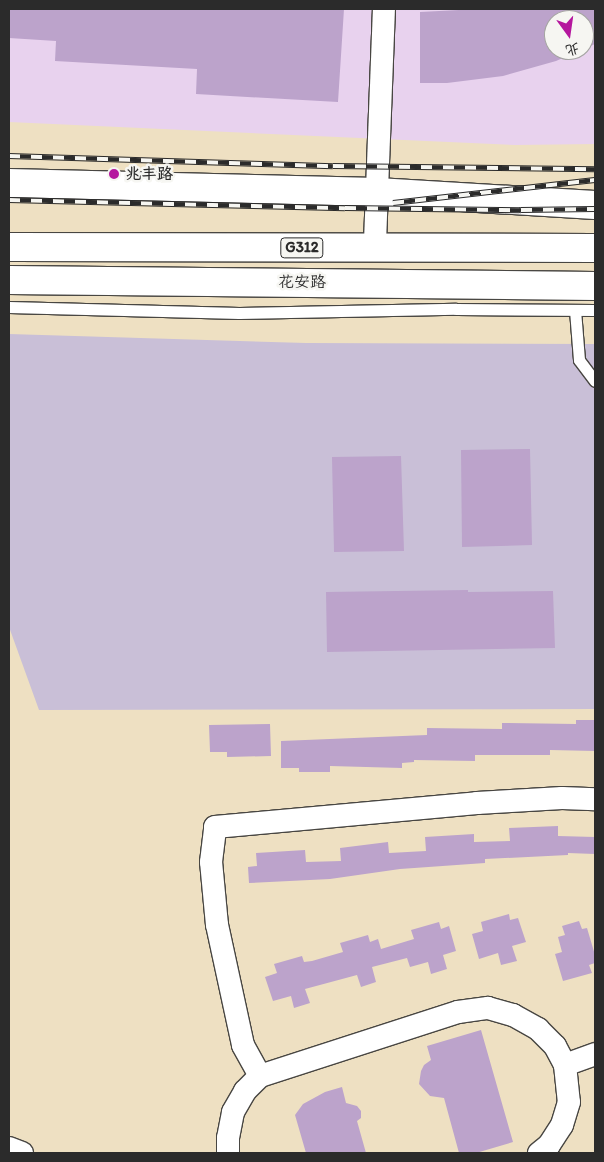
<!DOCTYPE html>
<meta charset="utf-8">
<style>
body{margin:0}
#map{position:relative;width:604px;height:1162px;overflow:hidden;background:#eee0c2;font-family:Itim,"LXGW WenKai TC",sans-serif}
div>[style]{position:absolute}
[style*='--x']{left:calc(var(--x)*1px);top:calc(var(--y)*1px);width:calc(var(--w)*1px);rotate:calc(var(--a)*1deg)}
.built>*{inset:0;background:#e8d2ee}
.industrial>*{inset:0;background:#c9bfd7}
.building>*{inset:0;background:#bca3cb}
.roads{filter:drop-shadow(1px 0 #484642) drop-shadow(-1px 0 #484642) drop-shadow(0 1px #484642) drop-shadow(0 -1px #484642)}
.lane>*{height:11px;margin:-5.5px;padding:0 5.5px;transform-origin:5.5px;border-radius:5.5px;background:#fff}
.street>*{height:22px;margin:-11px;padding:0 11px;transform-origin:11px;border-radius:11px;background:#fff}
.highway>*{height:28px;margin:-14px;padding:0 14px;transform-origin:14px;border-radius:14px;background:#fff}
.rail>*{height:5.5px;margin-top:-2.75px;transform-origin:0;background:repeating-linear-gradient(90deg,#f6f6f2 0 11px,#2b2b2b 0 22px);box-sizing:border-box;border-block:1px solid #2b2b2b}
.dots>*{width:14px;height:14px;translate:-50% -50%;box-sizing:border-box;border:2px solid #f6f6f2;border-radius:50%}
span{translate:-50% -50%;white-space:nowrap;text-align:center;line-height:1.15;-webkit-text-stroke:5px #f6f6f2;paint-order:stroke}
.shield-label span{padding:1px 4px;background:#f6f6f2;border:1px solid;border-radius:4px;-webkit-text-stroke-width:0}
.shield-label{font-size:15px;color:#2b2b2b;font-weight:700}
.poi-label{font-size:16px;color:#2b2b2b;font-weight:700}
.left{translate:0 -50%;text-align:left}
.street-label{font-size:16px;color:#2b2b2b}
.frame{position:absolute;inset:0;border:10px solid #2b2b2b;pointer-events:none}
.north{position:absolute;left:544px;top:10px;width:50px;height:50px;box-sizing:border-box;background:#f6f6f2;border:1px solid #a5a5a2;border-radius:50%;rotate:166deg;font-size:14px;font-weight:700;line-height:20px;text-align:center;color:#2b2b2b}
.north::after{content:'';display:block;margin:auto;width:18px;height:22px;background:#b5179e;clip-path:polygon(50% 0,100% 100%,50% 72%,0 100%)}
</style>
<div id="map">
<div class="built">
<i style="clip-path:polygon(evenodd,9px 9px,595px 9px,595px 144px,515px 145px,9px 122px,9px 9px,554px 20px,584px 20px,584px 50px,554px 50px,554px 20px)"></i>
</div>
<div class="industrial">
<i style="clip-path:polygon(9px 334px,306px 343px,595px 344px,595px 709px,39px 710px,9px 627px)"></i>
</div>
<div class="building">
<i style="clip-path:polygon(9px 9px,344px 9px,338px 102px,196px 94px,197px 69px,55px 61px,56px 41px,9px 38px)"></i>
<i style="clip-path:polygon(478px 9px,595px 9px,595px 44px,584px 49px,584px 20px,554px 20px,554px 50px,581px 50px,556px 61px,503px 76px,447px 83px,420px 83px,420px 12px)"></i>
<i style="clip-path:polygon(530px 449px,532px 545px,462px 547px,461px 450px)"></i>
<i style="clip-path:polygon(401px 456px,404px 551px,334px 552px,332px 457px)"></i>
<i style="clip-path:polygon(468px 590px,468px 592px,553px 591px,555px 648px,327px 652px,326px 592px)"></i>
<i style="clip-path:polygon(576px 720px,595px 720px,595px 751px,550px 750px,550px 755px,475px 755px,475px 761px,414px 760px,414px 762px,402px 763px,402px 768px,330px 766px,330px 772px,299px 772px,299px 768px,281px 768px,281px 741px,427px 735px,427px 728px,502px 729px,502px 723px,576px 724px)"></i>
<i style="clip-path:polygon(270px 724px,271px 756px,227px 757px,227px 752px,210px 752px,209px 725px)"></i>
<i style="clip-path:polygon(558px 826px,558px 836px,595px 837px,595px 854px,568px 853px,568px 855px,485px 859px,485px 863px,400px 869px,330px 879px,249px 883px,248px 867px,257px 866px,256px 853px,305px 850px,306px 862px,341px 861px,340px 848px,388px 842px,389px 853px,426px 851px,425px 837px,474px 834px,474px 842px,510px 841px,509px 828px)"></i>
<i style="clip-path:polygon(509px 914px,510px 920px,518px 918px,526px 942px,512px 946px,517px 961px,501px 965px,498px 953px,479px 959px,472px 934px,483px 931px,481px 922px)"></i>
<i style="clip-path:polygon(579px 921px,582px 929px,587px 928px,595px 955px,595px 963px,589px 965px,592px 973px,563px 981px,555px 954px,562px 952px,558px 937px,565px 935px,562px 926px)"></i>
<i style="clip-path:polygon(439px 922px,441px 929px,449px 926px,456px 951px,443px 955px,447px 969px,431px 974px,428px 962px,410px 967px,407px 958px,372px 967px,376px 982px,361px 987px,357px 975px,305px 989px,310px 1003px,294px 1008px,291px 996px,273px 1001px,265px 977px,277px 973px,274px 964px,302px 956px,304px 962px,312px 961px,343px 952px,340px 943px,368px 935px,370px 942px,378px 939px,381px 949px,414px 939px,411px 930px)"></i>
<i style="clip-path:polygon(481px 1030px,513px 1142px,476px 1153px,459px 1153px,444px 1098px,430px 1096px,419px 1084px,421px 1071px,424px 1065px,431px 1060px,427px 1046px)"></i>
<i style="clip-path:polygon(342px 1087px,346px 1103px,357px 1106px,361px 1111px,361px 1118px,357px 1121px,366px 1153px,306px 1153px,295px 1115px,303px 1104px,325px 1092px)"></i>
</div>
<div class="roads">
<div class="lane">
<i style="--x:9;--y:307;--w:230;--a:1.5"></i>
<i style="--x:239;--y:313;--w:217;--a:-1.1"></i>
<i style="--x:456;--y:309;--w:139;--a:0.4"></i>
<i style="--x:575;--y:310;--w:50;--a:85.4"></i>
<i style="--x:579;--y:360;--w:26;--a:53"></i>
</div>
<div class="street">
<i style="--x:375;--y:242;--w:233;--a:-87.8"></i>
<i style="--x:565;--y:1065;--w:32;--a:-20"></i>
<i style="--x:260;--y:1076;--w:35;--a:-119"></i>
<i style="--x:243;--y:1045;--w:123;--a:-102.2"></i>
<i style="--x:217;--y:925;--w:63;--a:-95.4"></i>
<i style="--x:211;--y:862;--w:35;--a:-83"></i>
<i style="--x:215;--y:827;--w:263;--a:-5.2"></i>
<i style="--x:477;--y:803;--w:85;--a:-3.4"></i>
<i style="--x:562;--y:798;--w:33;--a:2"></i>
<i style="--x:9;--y:1148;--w:14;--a:21"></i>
<i style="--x:228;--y:1153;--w:15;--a:-90"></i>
<i style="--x:228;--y:1138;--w:26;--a:-79"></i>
<i style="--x:233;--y:1112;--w:24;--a:-60"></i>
<i style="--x:245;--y:1091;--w:21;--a:-45"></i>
<i style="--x:260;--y:1076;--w:208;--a:-17.9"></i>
<i style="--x:458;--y:1012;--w:30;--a:-8"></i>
<i style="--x:488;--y:1008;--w:26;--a:16"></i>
<i style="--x:513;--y:1015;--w:29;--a:29"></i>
<i style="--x:538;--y:1029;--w:24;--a:45"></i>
<i style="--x:555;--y:1046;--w:21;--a:62"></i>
<i style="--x:565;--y:1065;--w:37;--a:84"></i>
<i style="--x:569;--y:1102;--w:24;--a:107"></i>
<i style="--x:562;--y:1125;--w:24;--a:123"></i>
<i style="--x:549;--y:1145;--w:13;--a:141"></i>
</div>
<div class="highway">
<i style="--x:9;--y:183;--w:368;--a:1.4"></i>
<i style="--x:377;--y:192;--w:218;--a:3.4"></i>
<i style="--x:9;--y:247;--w:586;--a:0.1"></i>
<i style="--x:9;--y:280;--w:586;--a:0.59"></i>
</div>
</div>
<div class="rail">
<i style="--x:9;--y:156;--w:324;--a:1.8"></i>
<i style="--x:333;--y:166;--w:262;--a:0.7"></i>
<i style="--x:9;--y:200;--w:336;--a:1.4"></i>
<i style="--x:345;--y:208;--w:176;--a:0.7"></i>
<i style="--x:521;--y:210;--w:74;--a:-0.8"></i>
<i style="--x:393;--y:203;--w:203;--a:-6.5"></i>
</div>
<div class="dots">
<i style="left:114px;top:174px;background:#b5179e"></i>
</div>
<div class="shield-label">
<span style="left:302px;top:248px">G312</span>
</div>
<div class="poi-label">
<span class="left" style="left:125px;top:174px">兆丰路</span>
</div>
<div class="street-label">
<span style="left:302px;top:282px">花安路</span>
</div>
<div class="frame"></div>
<div class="north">北</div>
</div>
